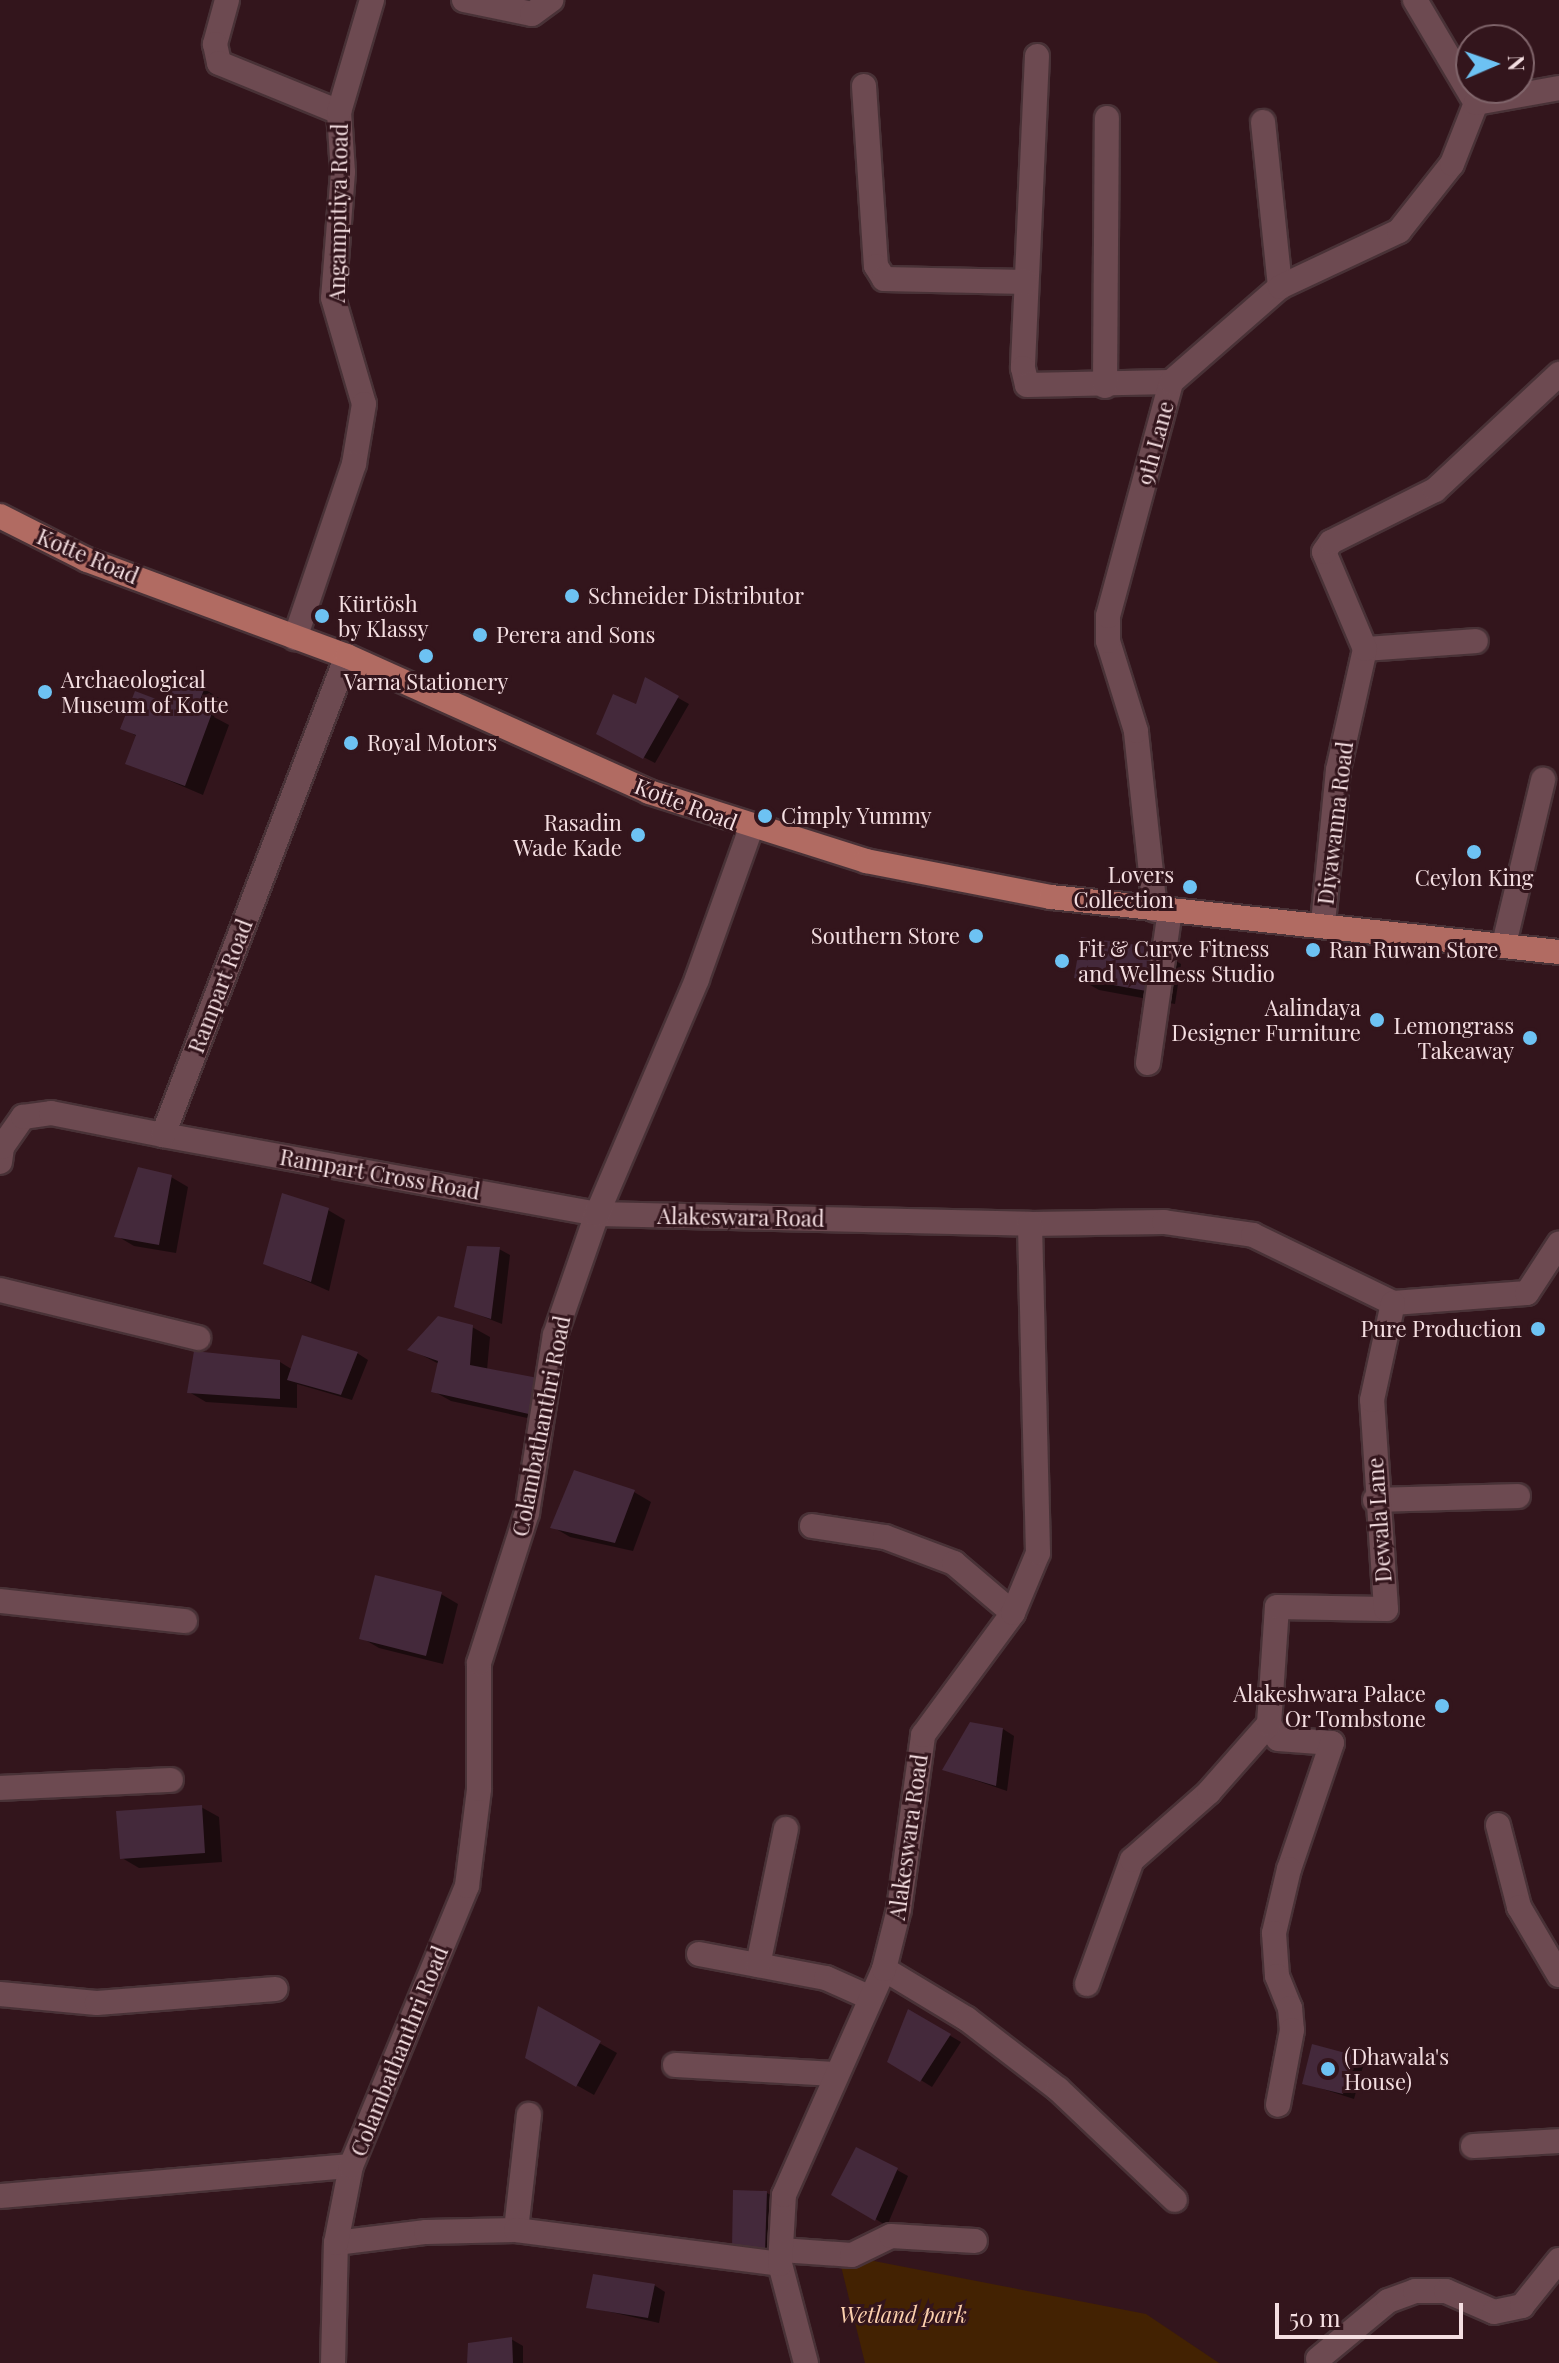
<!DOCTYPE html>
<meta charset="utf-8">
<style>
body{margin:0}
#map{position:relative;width:1559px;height:2363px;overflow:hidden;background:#33151c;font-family:"Playfair Display",serif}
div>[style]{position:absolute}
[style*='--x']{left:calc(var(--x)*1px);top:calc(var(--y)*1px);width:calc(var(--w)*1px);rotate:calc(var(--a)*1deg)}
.green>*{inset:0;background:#432202}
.shadow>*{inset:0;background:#0007}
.building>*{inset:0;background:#44293b}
.roads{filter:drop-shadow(2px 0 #493237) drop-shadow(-2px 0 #493237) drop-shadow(0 2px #493237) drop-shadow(0 -2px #493237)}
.minor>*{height:24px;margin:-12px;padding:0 12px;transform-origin:12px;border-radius:12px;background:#6d4a51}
.major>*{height:24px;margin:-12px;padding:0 12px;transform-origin:12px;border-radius:12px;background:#b16b62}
.dots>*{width:22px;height:22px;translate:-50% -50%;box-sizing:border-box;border:4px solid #33151c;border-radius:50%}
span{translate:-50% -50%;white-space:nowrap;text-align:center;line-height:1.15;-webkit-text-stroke:6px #33151c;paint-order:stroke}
.street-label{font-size:22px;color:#f4dee1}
.poi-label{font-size:22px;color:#f4dee1}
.left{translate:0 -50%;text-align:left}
.right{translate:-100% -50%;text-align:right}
.park-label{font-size:22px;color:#fbcfad;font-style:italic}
.north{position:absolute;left:1455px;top:24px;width:80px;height:80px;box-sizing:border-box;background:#33151c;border:2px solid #80656b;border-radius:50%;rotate:88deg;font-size:22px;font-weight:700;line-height:32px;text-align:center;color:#f4dee1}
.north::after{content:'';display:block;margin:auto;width:28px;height:36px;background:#6dc2f3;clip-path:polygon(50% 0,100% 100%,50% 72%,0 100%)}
.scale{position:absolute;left:1275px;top:2303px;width:188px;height:36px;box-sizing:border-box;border:4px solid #f4dee1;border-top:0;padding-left:10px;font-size:24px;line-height:28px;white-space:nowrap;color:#f4dee1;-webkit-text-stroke:6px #33151c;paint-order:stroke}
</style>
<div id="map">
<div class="green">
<i style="clip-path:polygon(838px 2254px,1146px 2314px,1219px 2363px,865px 2363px)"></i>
</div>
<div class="shadow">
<i style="clip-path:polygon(646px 680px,689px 704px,655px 763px,610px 740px,637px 706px)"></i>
<i style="clip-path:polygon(204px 689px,221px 699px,214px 717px,229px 725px,203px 795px,128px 763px,138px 737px,123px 728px)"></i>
<i style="clip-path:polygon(1158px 950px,1181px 964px,1175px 1004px,1099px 990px,1076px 977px)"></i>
<i style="clip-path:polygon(171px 1177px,188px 1187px,176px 1253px,134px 1246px,117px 1236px)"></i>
<i style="clip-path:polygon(328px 1210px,345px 1220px,329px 1291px,265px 1263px)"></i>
<i style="clip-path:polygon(499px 1249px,510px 1255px,502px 1324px,456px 1306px)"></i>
<i style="clip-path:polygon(472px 1327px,490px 1337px,487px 1370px,550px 1423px,451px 1401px,433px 1391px,439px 1364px,410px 1349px)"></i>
<i style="clip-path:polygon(357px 1353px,368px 1360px,352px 1400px,297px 1384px,297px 1408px,206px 1402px,189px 1392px,280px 1362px,293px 1370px)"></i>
<i style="clip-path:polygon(634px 1492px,651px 1502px,633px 1551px,570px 1537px,553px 1527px)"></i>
<i style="clip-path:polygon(441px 1594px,458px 1604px,443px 1664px,379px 1648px,362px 1638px)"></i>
<i style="clip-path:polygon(1003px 1729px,1014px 1736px,1007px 1791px,945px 1770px)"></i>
<i style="clip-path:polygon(201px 1807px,219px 1817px,222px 1862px,139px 1868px,122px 1858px)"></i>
<i style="clip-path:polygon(539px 2009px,617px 2053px,594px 2095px,527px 2057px)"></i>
<i style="clip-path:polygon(909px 2012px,961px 2042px,932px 2087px,890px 2061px)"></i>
<i style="clip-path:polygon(1353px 2056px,1364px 2063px,1354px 2099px,1304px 2083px)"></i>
<i style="clip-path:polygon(897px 2170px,908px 2176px,887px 2226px,834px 2194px)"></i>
<i style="clip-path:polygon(767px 2193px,778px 2199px,776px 2258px,734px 2247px)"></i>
<i style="clip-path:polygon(654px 2285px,665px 2292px,659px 2323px,589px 2307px)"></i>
<i style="clip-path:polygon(511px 2339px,523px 2346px,523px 2363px,469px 2363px)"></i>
</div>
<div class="building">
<i style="clip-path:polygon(174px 675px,205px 687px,197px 708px,212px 713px,185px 786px,125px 764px,136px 735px,120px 729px,135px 691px,164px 702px)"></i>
<i style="clip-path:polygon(645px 677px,679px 696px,643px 759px,596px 734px,613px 694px,636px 704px)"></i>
<i style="clip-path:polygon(1081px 937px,1158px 948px,1152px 992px,1074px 978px)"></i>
<i style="clip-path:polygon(138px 1167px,172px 1175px,159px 1245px,114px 1237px)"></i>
<i style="clip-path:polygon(282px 1193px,329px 1208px,311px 1282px,263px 1264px)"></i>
<i style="clip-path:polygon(467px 1246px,500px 1247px,491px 1319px,454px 1307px)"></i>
<i style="clip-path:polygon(438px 1316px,473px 1325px,470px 1365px,538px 1378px,533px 1415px,431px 1392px,438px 1361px,407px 1350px)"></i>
<i style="clip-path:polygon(302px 1335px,358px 1352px,341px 1395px,287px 1380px)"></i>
<i style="clip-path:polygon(194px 1351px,280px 1360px,280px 1399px,187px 1393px)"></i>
<i style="clip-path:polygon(574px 1470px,635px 1490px,615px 1543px,550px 1528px)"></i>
<i style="clip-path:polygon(375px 1575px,442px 1592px,426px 1656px,359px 1639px)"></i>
<i style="clip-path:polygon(970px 1722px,1003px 1728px,996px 1786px,942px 1770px)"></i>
<i style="clip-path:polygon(202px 1805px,205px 1853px,120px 1859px,116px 1811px)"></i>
<i style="clip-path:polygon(538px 2006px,601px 2041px,576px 2087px,525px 2058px)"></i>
<i style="clip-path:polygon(908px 2009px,951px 2034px,920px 2082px,887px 2062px)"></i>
<i style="clip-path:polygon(1312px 2044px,1353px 2055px,1343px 2094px,1302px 2084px)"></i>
<i style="clip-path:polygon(856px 2147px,898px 2168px,875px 2221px,831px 2195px)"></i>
<i style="clip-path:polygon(733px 2190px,767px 2191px,765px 2253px,732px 2249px)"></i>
<i style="clip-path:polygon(593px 2274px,655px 2284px,648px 2318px,586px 2308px)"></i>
<i style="clip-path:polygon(512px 2337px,513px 2363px,467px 2363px,468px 2343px)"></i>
</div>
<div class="roads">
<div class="minor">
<i style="--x:227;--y:0;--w:46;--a:105.3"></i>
<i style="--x:215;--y:44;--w:19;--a:78"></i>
<i style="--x:219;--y:63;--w:130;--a:22.2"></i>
<i style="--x:339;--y:112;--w:60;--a:86.2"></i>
<i style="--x:343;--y:172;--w:126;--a:94.5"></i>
<i style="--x:333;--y:298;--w:110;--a:73.7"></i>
<i style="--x:364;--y:404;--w:61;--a:99.5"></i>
<i style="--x:354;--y:464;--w:184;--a:108.7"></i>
<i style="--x:464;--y:0;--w:69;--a:11.6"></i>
<i style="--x:532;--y:14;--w:24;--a:-36"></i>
<i style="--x:1415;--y:0;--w:120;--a:59.4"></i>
<i style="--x:1037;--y:56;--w:312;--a:92.6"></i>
<i style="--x:1023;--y:368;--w:17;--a:77"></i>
<i style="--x:1027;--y:385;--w:144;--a:-1.2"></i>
<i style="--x:864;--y:86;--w:180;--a:86.2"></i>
<i style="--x:876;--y:266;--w:15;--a:58"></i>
<i style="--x:884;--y:279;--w:142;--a:1.2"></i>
<i style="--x:339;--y:112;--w:117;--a:-73.6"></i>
<i style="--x:1263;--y:122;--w:166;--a:84.1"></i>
<i style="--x:1105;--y:386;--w:268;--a:-89.6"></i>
<i style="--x:1365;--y:649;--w:111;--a:-4.1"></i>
<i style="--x:1155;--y:910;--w:180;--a:-96.1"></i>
<i style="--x:1136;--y:731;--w:94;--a:-107.3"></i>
<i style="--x:1108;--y:641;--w:25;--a:-90"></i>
<i style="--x:1108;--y:616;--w:242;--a:-74.9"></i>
<i style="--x:1171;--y:382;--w:145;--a:-41.1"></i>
<i style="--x:1280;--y:287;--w:132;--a:-25.2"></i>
<i style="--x:1399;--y:231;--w:85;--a:-51.7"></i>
<i style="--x:1452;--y:164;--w:66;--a:-68.5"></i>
<i style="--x:1476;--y:103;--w:84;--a:-10.2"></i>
<i style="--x:1323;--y:923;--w:154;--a:-84.4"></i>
<i style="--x:1338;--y:770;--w:124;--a:-77.4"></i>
<i style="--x:1365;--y:649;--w:105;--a:-112.9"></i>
<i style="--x:1324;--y:552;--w:12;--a:-55"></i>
<i style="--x:1331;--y:542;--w:116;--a:-26.6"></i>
<i style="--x:1435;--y:490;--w:170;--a:-43.1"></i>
<i style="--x:1504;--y:944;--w:169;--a:-76.6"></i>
<i style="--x:1148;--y:1063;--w:154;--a:-81.8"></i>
<i style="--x:163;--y:1135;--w:441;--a:10.3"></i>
<i style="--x:597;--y:1214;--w:433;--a:1.3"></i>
<i style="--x:1030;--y:1224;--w:134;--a:-0.9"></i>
<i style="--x:1164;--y:1222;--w:90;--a:8.3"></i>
<i style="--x:1253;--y:1235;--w:156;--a:25.9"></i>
<i style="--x:1393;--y:1303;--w:134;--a:-4.3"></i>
<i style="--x:1527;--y:1293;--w:59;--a:-56.9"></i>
<i style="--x:0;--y:1162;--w:15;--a:-82"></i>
<i style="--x:2;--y:1147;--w:37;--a:-55"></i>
<i style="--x:23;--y:1117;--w:28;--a:-8"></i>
<i style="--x:51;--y:1113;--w:114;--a:11.1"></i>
<i style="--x:163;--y:1135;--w:513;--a:-68.99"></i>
<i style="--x:0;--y:1290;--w:204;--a:13.6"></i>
<i style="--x:1375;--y:1500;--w:143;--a:-1.6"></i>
<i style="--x:812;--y:1526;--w:74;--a:8.6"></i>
<i style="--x:885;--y:1537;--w:74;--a:20.6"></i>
<i style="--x:954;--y:1563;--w:77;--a:40.3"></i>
<i style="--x:0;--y:1601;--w:186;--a:6.2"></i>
<i style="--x:1269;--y:1724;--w:17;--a:59"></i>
<i style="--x:1278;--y:1739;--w:54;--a:4.2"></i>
<i style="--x:1332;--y:1743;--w:133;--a:108.8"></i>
<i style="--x:1289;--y:1869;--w:66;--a:103.2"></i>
<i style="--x:1274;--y:1933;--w:43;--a:86"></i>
<i style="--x:1277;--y:1976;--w:35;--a:68"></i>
<i style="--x:1290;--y:2008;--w:22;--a:85"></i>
<i style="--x:1292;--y:2030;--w:76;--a:100.6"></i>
<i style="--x:0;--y:1788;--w:171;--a:-2.7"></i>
<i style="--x:1498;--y:1825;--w:85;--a:75.6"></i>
<i style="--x:1519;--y:1907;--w:79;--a:59.5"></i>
<i style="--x:699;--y:1954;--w:129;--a:10.7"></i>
<i style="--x:826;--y:1978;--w:49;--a:24"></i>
<i style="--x:758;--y:1965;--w:139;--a:-78.4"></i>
<i style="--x:884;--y:1969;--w:97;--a:31.1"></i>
<i style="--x:967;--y:2019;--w:115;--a:37.6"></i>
<i style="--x:1058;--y:2089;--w:161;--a:43.5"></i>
<i style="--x:1087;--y:1984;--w:132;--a:-70.1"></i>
<i style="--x:1132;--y:1860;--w:103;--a:-41.4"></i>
<i style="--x:1209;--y:1792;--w:91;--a:-48.6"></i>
<i style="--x:1269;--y:1724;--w:117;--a:-86.1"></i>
<i style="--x:1277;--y:1607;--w:109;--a:1.1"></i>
<i style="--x:1386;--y:1609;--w:209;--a:-93.8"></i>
<i style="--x:1372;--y:1400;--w:99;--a:-77.8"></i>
<i style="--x:0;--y:1994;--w:97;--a:5.3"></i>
<i style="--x:97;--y:2003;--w:179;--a:-4.5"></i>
<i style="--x:675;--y:2065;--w:161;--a:3.2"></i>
<i style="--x:1473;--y:2146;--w:86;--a:-3.3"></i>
<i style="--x:0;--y:2196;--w:352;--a:-4.9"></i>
<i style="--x:516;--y:2230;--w:116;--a:-83.6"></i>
<i style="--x:336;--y:2243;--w:91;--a:-7"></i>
<i style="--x:426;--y:2232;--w:90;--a:-1.3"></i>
<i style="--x:516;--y:2230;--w:266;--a:7.3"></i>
<i style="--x:781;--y:2250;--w:71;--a:4"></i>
<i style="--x:852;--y:2255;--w:43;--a:-26"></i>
<i style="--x:891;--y:2236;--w:84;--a:3.4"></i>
<i style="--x:1318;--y:2359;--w:91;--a:-39.6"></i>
<i style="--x:1388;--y:2301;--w:29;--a:-20"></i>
<i style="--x:1415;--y:2291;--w:31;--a:0"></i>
<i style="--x:1446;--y:2291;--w:52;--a:23.6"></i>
<i style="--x:1494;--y:2312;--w:29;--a:-12"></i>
<i style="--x:1522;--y:2306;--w:59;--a:-51.2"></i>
<i style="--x:333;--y:2363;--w:120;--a:-88.6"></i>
<i style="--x:336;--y:2243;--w:78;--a:-79"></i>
<i style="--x:351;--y:2166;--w:303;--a:-67.5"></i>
<i style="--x:467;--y:1886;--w:98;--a:-82.9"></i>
<i style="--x:479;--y:1789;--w:126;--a:-90"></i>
<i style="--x:479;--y:1663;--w:157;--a:-72.3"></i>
<i style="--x:527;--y:1513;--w:180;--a:-81.1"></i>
<i style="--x:555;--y:1335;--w:128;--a:-70.9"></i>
<i style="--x:597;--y:1214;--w:255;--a:-66.9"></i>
<i style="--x:697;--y:979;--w:160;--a:-70.3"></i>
<i style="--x:806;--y:2363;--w:102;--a:-104.7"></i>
<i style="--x:780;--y:2264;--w:69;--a:-86.7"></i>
<i style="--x:784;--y:2195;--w:247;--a:-66.1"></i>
<i style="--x:884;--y:1969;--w:62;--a:-76"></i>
<i style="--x:899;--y:1909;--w:176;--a:-82.1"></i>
<i style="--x:923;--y:1735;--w:152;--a:-53.6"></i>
<i style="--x:1013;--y:1613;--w:65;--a:-67.4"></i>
<i style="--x:1038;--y:1553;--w:329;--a:-91.4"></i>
</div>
<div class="major">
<i style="--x:0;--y:516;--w:97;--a:26.8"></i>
<i style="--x:87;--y:560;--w:277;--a:20.3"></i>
<i style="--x:347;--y:656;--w:331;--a:24.2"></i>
<i style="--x:649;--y:792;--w:228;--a:17.6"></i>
<i style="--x:866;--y:861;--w:188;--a:11"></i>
<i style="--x:1051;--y:897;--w:511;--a:6.18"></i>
</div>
</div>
<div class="dots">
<i style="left:572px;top:596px;background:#6dc2f3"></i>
<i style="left:322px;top:616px;background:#6dc2f3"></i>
<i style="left:480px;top:635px;background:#6dc2f3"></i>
<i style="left:426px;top:656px;background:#6dc2f3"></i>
<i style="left:45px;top:692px;background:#6dc2f3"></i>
<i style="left:351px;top:743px;background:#6dc2f3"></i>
<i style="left:765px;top:816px;background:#6dc2f3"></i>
<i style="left:638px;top:835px;background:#6dc2f3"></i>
<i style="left:1474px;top:852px;background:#6dc2f3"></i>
<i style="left:1190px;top:887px;background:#6dc2f3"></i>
<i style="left:976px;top:936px;background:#6dc2f3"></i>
<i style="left:1313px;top:950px;background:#6dc2f3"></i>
<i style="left:1062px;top:961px;background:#6dc2f3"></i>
<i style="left:1377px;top:1020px;background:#6dc2f3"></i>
<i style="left:1530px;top:1038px;background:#6dc2f3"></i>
<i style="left:1538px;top:1329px;background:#6dc2f3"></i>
<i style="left:1442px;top:1706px;background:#6dc2f3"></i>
<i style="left:1328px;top:2069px;background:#6dc2f3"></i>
</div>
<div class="street-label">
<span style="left:338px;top:213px;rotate:-89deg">Angampitiya Road</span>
<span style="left:1155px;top:443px;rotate:-75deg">9th Lane</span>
<span style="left:88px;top:556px;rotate:23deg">Kotte Road</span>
<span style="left:686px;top:804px;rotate:21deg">Kotte Road</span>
<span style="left:1335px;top:823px;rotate:-83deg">Diyawanna Road</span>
<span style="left:220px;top:986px;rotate:-69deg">Rampart Road</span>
<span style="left:380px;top:1174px;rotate:10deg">Rampart Cross Road</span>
<span style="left:741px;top:1217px;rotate:1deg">Alakeswara Road</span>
<span style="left:541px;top:1426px;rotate:-79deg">Colambathanthri Road</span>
<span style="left:1379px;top:1520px;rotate:-94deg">Dewala Lane</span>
<span style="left:908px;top:1837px;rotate:-82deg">Alakeswara Road</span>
<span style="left:399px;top:2051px;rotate:-68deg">Colambathanthri Road</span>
</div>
<div class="poi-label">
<span class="left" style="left:588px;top:596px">Schneider Distributor</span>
<span class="left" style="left:338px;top:616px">Kürtösh<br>by Klassy</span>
<span class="left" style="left:496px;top:635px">Perera and Sons</span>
<span class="left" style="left:61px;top:692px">Archaeological<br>Museum of Kotte</span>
<span style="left:426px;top:682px">Varna Stationery</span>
<span class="left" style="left:367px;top:743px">Royal Motors</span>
<span class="left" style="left:781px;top:816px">Cimply Yummy</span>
<span class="right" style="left:622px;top:835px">Rasadin<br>Wade Kade</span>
<span class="right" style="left:1174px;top:887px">Lovers<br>Collection</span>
<span style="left:1474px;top:878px">Ceylon King</span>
<span class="right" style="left:960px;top:936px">Southern Store</span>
<span class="left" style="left:1078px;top:961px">Fit &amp; Curve Fitness<br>and Wellness Studio</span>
<span class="left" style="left:1329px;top:950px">Ran Ruwan Store</span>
<span class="right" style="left:1361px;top:1020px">Aalindaya<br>Designer Furniture</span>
<span class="right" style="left:1514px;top:1038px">Lemongrass<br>Takeaway</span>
<span class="right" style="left:1522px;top:1329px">Pure Production</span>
<span class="right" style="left:1426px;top:1706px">Alakeshwara Palace<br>Or Tombstone</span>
<span class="left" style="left:1344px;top:2069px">(Dhawala's<br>House)</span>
</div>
<div class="park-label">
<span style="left:903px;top:2315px">Wetland park</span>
</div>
<div class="north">N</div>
<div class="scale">50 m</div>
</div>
